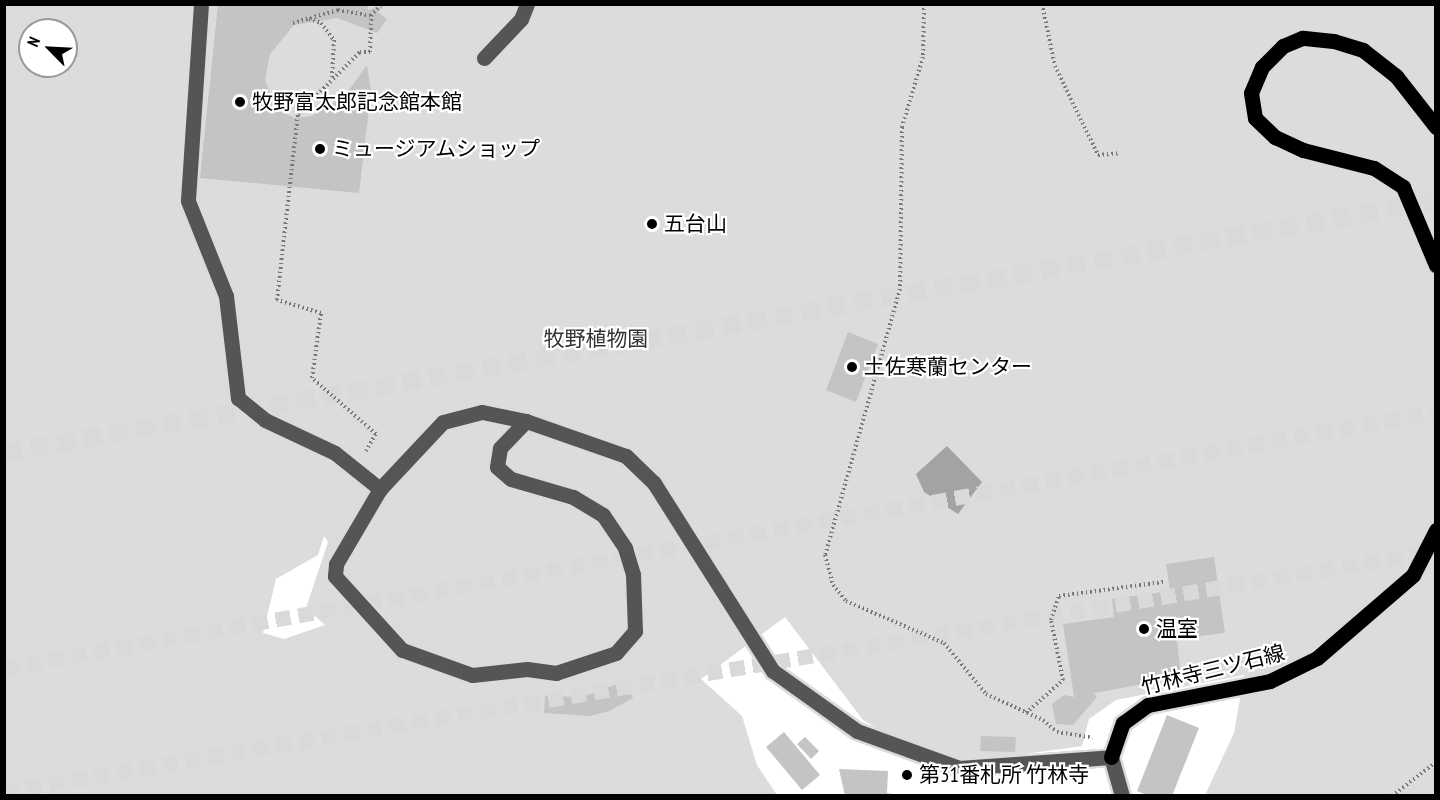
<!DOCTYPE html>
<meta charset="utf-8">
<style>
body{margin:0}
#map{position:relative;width:1440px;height:800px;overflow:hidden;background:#fff;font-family:"PT Sans Narrow","Noto Sans JP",sans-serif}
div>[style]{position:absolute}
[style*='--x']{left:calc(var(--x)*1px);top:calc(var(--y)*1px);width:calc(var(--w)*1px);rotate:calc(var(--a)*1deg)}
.green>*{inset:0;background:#dcdcdc}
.water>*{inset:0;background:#a3a3a3}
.building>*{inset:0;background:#c4c4c4}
.major-tunnel>*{height:15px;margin-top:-7.5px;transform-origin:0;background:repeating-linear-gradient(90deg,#d9d9d9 0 15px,transparent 0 23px)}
.highway-tunnel>*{height:18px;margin-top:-9px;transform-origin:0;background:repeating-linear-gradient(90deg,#d9d9d9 0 18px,transparent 0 27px)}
.path>*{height:4px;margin-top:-2px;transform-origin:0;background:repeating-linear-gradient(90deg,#777 0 1.5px,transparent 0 4.5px)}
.roads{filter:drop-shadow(2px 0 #dbdbdb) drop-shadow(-2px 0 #dbdbdb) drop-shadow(0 2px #dbdbdb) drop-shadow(0 -2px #dbdbdb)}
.minor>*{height:15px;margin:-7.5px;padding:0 7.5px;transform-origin:7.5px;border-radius:7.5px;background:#555}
.major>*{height:15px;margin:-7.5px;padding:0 7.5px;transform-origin:7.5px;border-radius:7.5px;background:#000}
.dots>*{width:16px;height:16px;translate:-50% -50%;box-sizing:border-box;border:3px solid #fff;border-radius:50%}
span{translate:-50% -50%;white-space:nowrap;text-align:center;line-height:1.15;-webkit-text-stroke:4.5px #fff;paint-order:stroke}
.poi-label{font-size:21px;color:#000}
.left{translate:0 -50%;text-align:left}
.park-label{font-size:21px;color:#333}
.street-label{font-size:21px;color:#000}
.frame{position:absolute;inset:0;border:6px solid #000;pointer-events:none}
.north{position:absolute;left:18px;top:18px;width:60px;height:60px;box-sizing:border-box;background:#fff;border:2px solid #999;border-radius:50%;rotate:294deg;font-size:16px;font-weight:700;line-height:24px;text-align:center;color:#000}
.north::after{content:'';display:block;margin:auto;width:21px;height:27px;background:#000;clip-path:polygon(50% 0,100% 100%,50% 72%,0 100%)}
</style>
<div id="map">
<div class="green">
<i style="clip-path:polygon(evenodd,5px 5px,1435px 5px,1435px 795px,1205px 795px,1234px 733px,1244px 675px,1116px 700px,1089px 719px,1082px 746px,975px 761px,926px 757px,863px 720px,785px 617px,701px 679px,742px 716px,757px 765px,777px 795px,5px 796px,5px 5px,30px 30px,66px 30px,66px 66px,30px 66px,30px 30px,5px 5px,324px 536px,328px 542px,306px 608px,325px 625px,284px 639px,263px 633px,276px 579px,318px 555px,324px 536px)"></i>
</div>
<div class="water">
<i style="clip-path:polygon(947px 446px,982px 482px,958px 514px,924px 492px,916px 474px)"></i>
</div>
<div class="building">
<i style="clip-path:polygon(218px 4px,367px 4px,368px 10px,385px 5px,378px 12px,387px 19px,377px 33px,337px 18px,294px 25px,270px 54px,265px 80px,275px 109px,295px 118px,311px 116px,344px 97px,367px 65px,371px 92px,359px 193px,200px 178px)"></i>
<i style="clip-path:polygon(848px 332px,878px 344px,856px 402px,826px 390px)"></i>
<i style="clip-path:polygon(1214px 557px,1225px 633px,1177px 639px,1181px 677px,1094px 693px,1097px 697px,1073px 725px,1056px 724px,1052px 704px,1064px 695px,1074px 697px,1063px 624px,1114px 617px,1112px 599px,1170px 591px,1166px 564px)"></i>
<i style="clip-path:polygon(625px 681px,633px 698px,609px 711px,590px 716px,544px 713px,545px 696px,582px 697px)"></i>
<i style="clip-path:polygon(1167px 715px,1199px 728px,1172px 796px,1149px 796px,1137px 791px)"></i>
<i style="clip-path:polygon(784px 732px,820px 775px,802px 790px,766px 747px)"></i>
<i style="clip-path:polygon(981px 736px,1016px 737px,1015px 752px,980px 751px)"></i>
<i style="clip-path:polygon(805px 737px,819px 751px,811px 759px,797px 744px)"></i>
<i style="clip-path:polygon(839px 769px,888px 771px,887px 793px,905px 796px,845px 796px)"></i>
</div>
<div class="major-tunnel">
<i style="--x:4;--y:668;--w:1455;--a:-10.14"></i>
<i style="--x:4;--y:791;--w:1452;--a:-9.51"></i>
</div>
<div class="highway-tunnel">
<i style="--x:4;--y:453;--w:1454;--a:-9.98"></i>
</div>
<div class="path">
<i style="--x:924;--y:4;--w:53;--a:91.1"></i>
<i style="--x:923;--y:57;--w:73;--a:106.7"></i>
<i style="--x:902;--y:127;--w:162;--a:90.7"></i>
<i style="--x:900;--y:289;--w:276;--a:105.7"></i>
<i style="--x:825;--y:555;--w:31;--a:75"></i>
<i style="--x:833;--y:585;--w:21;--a:51"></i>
<i style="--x:846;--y:601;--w:107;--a:23.2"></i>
<i style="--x:944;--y:643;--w:66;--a:50.5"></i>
<i style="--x:986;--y:694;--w:63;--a:24.5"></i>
<i style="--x:1043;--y:720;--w:18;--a:41"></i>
<i style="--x:1057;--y:732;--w:36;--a:9"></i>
<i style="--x:1042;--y:4;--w:63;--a:78.2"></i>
<i style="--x:1055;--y:66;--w:99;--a:64.2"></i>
<i style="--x:1098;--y:155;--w:21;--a:-5"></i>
<i style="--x:309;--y:19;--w:13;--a:18"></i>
<i style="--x:321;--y:23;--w:21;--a:53"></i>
<i style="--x:334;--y:40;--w:38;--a:93"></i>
<i style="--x:293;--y:23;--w:47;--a:-16.1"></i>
<i style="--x:338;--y:10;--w:34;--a:10"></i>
<i style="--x:366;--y:451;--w:20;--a:-60"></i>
<i style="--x:376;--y:434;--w:85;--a:-138.8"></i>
<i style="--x:312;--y:378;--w:66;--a:-82.1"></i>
<i style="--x:321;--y:313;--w:46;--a:-163.5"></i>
<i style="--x:277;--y:300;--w:187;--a:-83.6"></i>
<i style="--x:298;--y:114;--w:88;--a:-45"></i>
<i style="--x:360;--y:52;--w:10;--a:0"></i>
<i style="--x:370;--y:52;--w:36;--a:-88"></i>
<i style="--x:371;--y:16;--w:16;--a:-50"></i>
<i style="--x:1026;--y:713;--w:50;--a:-41.7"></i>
<i style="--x:1063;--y:680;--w:61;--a:-101.3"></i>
<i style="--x:1051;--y:620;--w:25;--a:-72"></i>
<i style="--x:1059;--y:596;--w:105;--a:-7.7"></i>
<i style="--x:1392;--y:796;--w:56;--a:-37.7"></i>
</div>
<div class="roads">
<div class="minor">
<i style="--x:201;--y:4;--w:197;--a:93.8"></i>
<i style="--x:188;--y:201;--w:102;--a:68.2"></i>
<i style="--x:226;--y:296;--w:103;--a:83.3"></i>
<i style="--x:238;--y:398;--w:35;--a:39"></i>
<i style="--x:265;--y:420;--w:77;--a:25.2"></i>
<i style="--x:335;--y:453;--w:58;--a:38.7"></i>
<i style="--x:484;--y:58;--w:54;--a:-46.5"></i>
<i style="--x:521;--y:19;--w:16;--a:-68"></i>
<i style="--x:526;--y:421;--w:37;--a:134"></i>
<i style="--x:500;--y:448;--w:19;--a:99"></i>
<i style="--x:497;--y:467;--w:18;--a:41"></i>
<i style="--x:511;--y:479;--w:65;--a:16.2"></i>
<i style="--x:573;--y:497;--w:35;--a:31"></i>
<i style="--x:603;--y:515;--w:40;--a:56"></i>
<i style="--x:625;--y:548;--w:27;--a:73"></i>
<i style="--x:633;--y:574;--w:57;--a:88"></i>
<i style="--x:635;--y:631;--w:29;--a:131"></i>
<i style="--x:616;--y:653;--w:63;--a:161.6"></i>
<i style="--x:556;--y:673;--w:29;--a:-172"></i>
<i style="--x:527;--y:669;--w:55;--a:173.8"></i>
<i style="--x:472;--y:675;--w:74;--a:-160.3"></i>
<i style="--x:402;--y:650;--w:100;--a:-132.2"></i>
<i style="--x:335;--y:576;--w:12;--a:-85"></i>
<i style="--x:336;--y:564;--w:87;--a:-59.6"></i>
<i style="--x:380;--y:489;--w:92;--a:-46.8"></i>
<i style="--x:443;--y:422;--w:40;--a:-14.4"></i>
<i style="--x:482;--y:412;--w:45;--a:11.6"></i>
<i style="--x:526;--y:421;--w:106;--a:19.3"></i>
<i style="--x:626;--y:456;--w:39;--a:44"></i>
<i style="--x:654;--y:483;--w:222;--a:57.7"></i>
<i style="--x:773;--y:671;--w:103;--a:35.5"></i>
<i style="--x:857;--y:731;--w:109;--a:19.9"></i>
<i style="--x:959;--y:768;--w:152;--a:-4.1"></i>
<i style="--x:1111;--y:757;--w:41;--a:74.2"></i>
</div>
<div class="major">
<i style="--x:1436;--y:127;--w:65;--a:-128.1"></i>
<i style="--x:1396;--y:76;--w:42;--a:-141.8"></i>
<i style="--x:1363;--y:50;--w:31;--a:-163"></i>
<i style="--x:1333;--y:41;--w:31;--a:-174"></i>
<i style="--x:1302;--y:38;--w:21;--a:157"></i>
<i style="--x:1283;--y:46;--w:30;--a:135"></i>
<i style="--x:1262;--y:67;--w:28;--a:113"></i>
<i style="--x:1251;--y:93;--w:25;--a:81"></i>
<i style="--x:1255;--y:118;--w:28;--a:44"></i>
<i style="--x:1275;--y:137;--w:31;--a:25"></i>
<i style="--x:1303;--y:150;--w:73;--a:14.2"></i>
<i style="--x:1374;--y:168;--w:35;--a:33"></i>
<i style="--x:1403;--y:187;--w:85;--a:67.1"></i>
<i style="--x:1111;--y:757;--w:36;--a:-71"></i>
<i style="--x:1123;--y:723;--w:31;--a:-36"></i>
<i style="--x:1148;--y:705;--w:124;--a:-11.1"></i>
<i style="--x:1270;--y:681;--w:52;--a:-26.1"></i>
<i style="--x:1317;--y:658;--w:127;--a:-40.8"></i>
<i style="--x:1413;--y:575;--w:51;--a:-62.9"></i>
</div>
</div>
<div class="dots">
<i style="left:240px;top:102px;background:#000"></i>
<i style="left:320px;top:149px;background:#000"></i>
<i style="left:652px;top:224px;background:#000"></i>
<i style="left:852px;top:367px;background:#000"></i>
<i style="left:1144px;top:629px;background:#000"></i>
<i style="left:907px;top:775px;background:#000"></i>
</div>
<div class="poi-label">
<span class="left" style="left:252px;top:102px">牧野富太郎記念館本館</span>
<span class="left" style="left:332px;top:149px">ミュージアムショップ</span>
<span class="left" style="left:664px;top:224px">五台山</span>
<span class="left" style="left:864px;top:367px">土佐寒蘭センター</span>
<span class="left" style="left:1156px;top:629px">温室</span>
<span class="left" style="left:919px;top:775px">第31番札所 竹林寺</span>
</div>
<div class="park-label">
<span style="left:596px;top:339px">牧野植物園</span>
</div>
<div class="street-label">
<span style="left:1213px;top:670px;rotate:-14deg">竹林寺三ツ石線</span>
</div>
<div class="frame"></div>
<div class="north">N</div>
</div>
